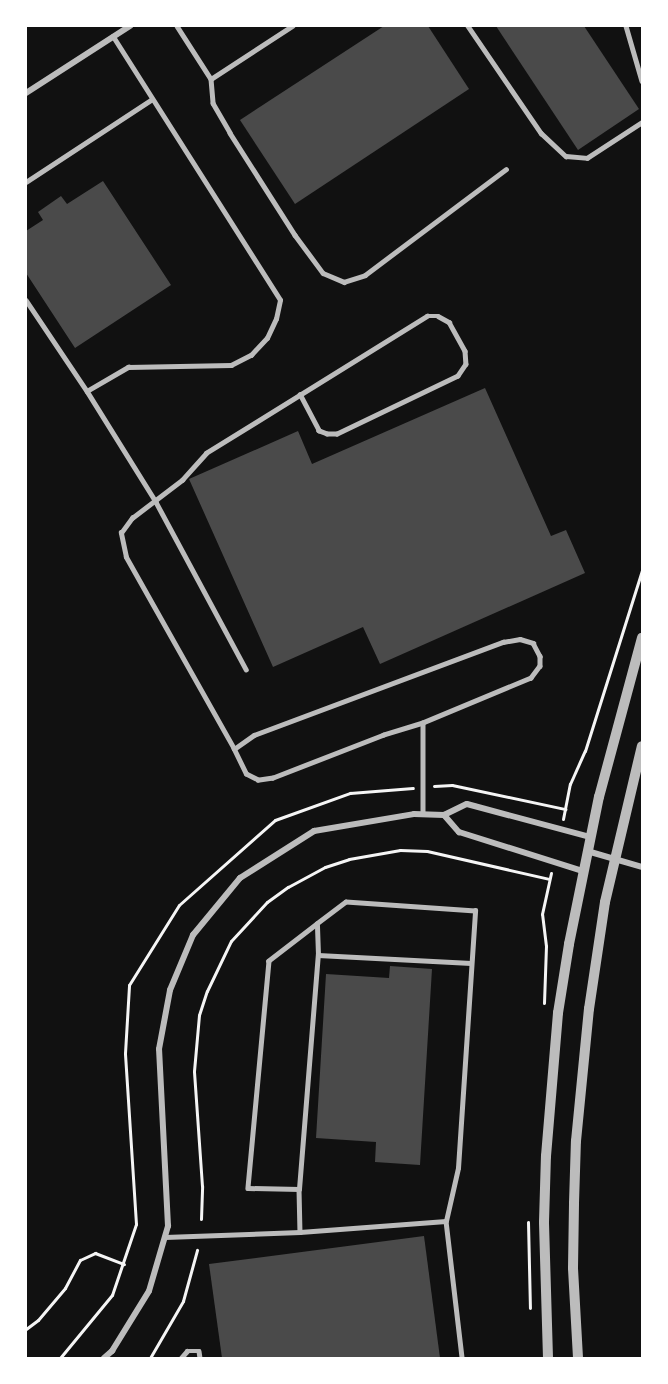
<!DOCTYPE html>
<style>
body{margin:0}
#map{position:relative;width:668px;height:1384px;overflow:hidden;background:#111;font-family:Lora,serif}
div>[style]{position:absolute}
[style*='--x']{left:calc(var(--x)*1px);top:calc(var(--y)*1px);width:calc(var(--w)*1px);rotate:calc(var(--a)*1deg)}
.building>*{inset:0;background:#4a4a4a}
.path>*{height:3px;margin:-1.5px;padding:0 1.5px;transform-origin:1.5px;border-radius:1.5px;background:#f5f5f5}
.service>*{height:4.5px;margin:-2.25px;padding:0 2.25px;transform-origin:2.25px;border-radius:2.25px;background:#bcbcbc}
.minor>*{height:6px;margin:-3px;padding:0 3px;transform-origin:3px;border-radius:3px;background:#bcbcbc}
.tertiary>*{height:10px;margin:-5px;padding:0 5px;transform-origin:5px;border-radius:5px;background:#bcbcbc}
span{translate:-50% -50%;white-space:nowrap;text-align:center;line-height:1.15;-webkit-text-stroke:6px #fff;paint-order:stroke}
.frame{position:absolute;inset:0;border:27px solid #fff;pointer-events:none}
</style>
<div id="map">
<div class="building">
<i style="clip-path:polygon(384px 26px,428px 26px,469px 89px,295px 204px,240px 120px)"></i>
<i style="clip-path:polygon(496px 26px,584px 26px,639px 109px,578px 150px)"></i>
<i style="clip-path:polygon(103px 181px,171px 285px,75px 348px,26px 273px,26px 231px,43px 220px,38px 212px,61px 196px,67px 204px)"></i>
<i style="clip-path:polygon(485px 388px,551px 536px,566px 530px,585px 573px,380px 664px,363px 627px,273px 667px,189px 479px,298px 431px,312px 464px)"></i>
<i style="clip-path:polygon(390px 966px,432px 969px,420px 1165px,375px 1162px,376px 1142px,316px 1138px,326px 974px,389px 978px)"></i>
<i style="clip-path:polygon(424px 1236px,440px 1358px,222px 1358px,209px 1264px)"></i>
</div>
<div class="path">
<i style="--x:434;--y:786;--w:18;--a:-3"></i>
<i style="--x:452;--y:785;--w:116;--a:12"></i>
<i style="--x:563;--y:819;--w:36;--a:-79"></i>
<i style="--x:570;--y:784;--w:36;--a:-66"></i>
<i style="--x:585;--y:751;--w:190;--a:-72.5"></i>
<i style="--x:544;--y:1003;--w:57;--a:-88"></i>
<i style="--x:546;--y:946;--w:32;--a:-97"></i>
<i style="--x:542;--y:914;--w:42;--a:-77.6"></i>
<i style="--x:201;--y:1219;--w:33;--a:-88"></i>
<i style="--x:202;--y:1186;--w:115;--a:-94"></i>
<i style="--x:194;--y:1071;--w:56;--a:-84.9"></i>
<i style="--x:199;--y:1015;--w:25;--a:-72"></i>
<i style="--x:207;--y:991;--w:55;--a:-64.4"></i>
<i style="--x:231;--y:941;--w:53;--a:-47.3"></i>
<i style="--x:267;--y:902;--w:26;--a:-36"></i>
<i style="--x:288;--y:887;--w:42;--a:-28.4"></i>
<i style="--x:325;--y:867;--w:25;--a:-18"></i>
<i style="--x:349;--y:859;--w:52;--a:-10"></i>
<i style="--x:400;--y:850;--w:27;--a:2"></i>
<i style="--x:427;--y:851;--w:125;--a:12.9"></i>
<i style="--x:528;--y:1222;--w:86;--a:88.7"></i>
<i style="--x:26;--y:1329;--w:15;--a:-37"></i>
<i style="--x:38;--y:1320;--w:42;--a:-49.8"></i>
<i style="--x:65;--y:1288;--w:32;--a:-62"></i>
<i style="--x:80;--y:1260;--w:17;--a:-25"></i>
<i style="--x:95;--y:1253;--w:31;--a:21"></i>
<i style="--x:60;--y:1358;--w:82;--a:-50.5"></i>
<i style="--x:112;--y:1295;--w:75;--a:-71.3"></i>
<i style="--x:136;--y:1224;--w:171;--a:-93.7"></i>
<i style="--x:125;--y:1053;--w:68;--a:-86.6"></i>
<i style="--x:129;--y:985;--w:94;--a:-58"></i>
<i style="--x:179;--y:905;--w:128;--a:-41.5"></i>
<i style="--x:275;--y:820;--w:80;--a:-19.8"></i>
<i style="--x:350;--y:793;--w:63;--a:-4.5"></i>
<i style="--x:150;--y:1358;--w:66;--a:-59.9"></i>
<i style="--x:183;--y:1301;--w:53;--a:-74.6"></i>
</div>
<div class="service">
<i style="--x:177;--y:26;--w:63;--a:57.3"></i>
<i style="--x:211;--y:79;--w:24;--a:85"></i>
<i style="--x:213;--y:103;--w:34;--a:60"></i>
<i style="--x:230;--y:133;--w:121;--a:57.5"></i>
<i style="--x:295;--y:235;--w:47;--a:53.6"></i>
<i style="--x:323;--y:273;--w:23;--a:23"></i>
<i style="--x:344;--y:282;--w:22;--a:-18"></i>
<i style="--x:365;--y:275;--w:176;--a:-36.9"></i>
<i style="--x:468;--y:26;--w:130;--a:55.7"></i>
<i style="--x:541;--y:133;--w:34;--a:43"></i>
<i style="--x:566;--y:156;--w:21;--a:5"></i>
<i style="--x:587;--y:158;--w:66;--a:-33.2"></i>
<i style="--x:626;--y:26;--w:57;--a:73.8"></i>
<i style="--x:211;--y:79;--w:97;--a:-33.2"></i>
<i style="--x:26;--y:182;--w:149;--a:-33.3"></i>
<i style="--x:26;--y:300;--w:110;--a:56.2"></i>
<i style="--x:87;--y:391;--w:48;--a:-30.3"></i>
<i style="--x:128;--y:367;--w:103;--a:-1.1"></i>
<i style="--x:231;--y:365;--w:22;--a:-27"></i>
<i style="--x:251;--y:355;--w:23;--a:-47"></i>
<i style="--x:267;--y:338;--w:21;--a:-65"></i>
<i style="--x:276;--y:319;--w:19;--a:-78"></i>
<i style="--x:280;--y:300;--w:312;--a:-122.4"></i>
<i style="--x:87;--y:391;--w:131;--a:58.1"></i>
<i style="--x:156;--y:502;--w:190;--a:61.7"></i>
<i style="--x:423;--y:723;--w:41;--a:162.9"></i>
<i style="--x:384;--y:735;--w:119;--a:158.8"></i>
<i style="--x:273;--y:778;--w:15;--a:172"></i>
<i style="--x:258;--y:780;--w:13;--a:-153"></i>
<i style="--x:246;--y:774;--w:28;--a:-116"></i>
<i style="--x:234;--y:749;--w:24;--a:-35"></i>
<i style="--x:254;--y:735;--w:266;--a:-20.5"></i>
<i style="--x:503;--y:642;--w:17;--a:-10"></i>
<i style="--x:520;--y:639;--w:14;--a:17"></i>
<i style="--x:533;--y:643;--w:15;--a:62"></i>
<i style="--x:540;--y:656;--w:10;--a:90"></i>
<i style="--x:540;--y:666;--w:15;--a:127"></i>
<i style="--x:531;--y:678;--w:117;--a:157.4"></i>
<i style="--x:423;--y:723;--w:91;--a:90"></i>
<i style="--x:234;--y:749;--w:220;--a:-119.4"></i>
<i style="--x:126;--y:557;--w:25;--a:-102"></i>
<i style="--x:121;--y:533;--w:19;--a:-54"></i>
<i style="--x:132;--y:518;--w:63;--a:-37.2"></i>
<i style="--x:182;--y:480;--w:36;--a:-48"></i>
<i style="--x:206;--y:453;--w:260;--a:-31.8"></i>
<i style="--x:427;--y:316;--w:11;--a:0"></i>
<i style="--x:438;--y:316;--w:13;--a:29"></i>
<i style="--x:449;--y:322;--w:33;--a:61"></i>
<i style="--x:465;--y:351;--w:13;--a:86"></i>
<i style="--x:466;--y:364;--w:14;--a:124"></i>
<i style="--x:458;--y:376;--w:134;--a:154.4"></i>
<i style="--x:337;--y:434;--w:10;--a:180"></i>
<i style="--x:327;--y:434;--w:9;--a:-159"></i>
<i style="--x:319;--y:431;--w:41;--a:-117.8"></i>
<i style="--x:318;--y:955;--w:153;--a:3"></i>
<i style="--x:299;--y:1189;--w:43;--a:88.7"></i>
<i style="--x:446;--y:1221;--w:138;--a:83.3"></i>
<i style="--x:165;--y:1237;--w:135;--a:-2.1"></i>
<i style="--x:300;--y:1232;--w:146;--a:-4.3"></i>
<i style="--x:446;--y:1221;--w:54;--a:-77.2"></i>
<i style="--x:458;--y:1168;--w:258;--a:-86.2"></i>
<i style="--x:475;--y:911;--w:129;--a:-176"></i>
<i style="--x:346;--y:902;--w:36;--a:143"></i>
<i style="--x:317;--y:924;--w:61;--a:142.4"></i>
<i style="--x:269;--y:961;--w:228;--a:95.3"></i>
<i style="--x:248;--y:1188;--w:51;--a:1.1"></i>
<i style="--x:299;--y:1189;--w:235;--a:-85.4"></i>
<i style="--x:318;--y:955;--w:31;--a:-92"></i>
<i style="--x:181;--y:1358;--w:9;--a:-49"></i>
<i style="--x:187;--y:1351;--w:12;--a:0"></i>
<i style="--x:199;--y:1351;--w:7;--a:82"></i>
</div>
<div class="minor">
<i style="--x:26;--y:93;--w:124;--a:-32.8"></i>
<i style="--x:444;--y:815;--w:23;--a:49"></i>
<i style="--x:459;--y:832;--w:130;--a:17.5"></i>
<i style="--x:587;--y:851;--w:57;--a:16.2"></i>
<i style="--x:104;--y:1358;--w:11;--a:-41"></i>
<i style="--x:112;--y:1351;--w:70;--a:-58.3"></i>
<i style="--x:149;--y:1291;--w:68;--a:-73.7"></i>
<i style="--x:168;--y:1226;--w:177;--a:-92.9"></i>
<i style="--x:159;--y:1049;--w:60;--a:-79.4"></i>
<i style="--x:170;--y:990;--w:60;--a:-67.3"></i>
<i style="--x:193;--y:935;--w:74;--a:-50.5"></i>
<i style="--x:240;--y:878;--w:88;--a:-32.4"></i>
<i style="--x:314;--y:831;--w:101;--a:-9.6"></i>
<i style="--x:414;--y:814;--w:30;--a:2"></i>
<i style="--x:444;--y:815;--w:25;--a:-26"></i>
<i style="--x:467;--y:804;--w:127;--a:15"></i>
</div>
<div class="tertiary">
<i style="--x:548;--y:1358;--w:136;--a:-91.7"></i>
<i style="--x:544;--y:1222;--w:66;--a:-88.3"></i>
<i style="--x:546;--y:1156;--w:144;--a:-85.2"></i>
<i style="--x:558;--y:1013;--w:70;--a:-80.9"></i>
<i style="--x:569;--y:944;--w:150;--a:-78.5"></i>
<i style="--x:599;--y:797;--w:165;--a:-74.9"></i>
<i style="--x:578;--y:1358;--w:90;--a:-93.2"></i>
<i style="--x:573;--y:1268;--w:65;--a:-89.1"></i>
<i style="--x:574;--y:1203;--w:62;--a:-88.2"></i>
<i style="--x:576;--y:1141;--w:133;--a:-84.4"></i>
<i style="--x:589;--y:1009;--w:108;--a:-81.5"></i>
<i style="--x:605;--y:902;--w:160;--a:-76.7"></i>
</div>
<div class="frame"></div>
</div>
